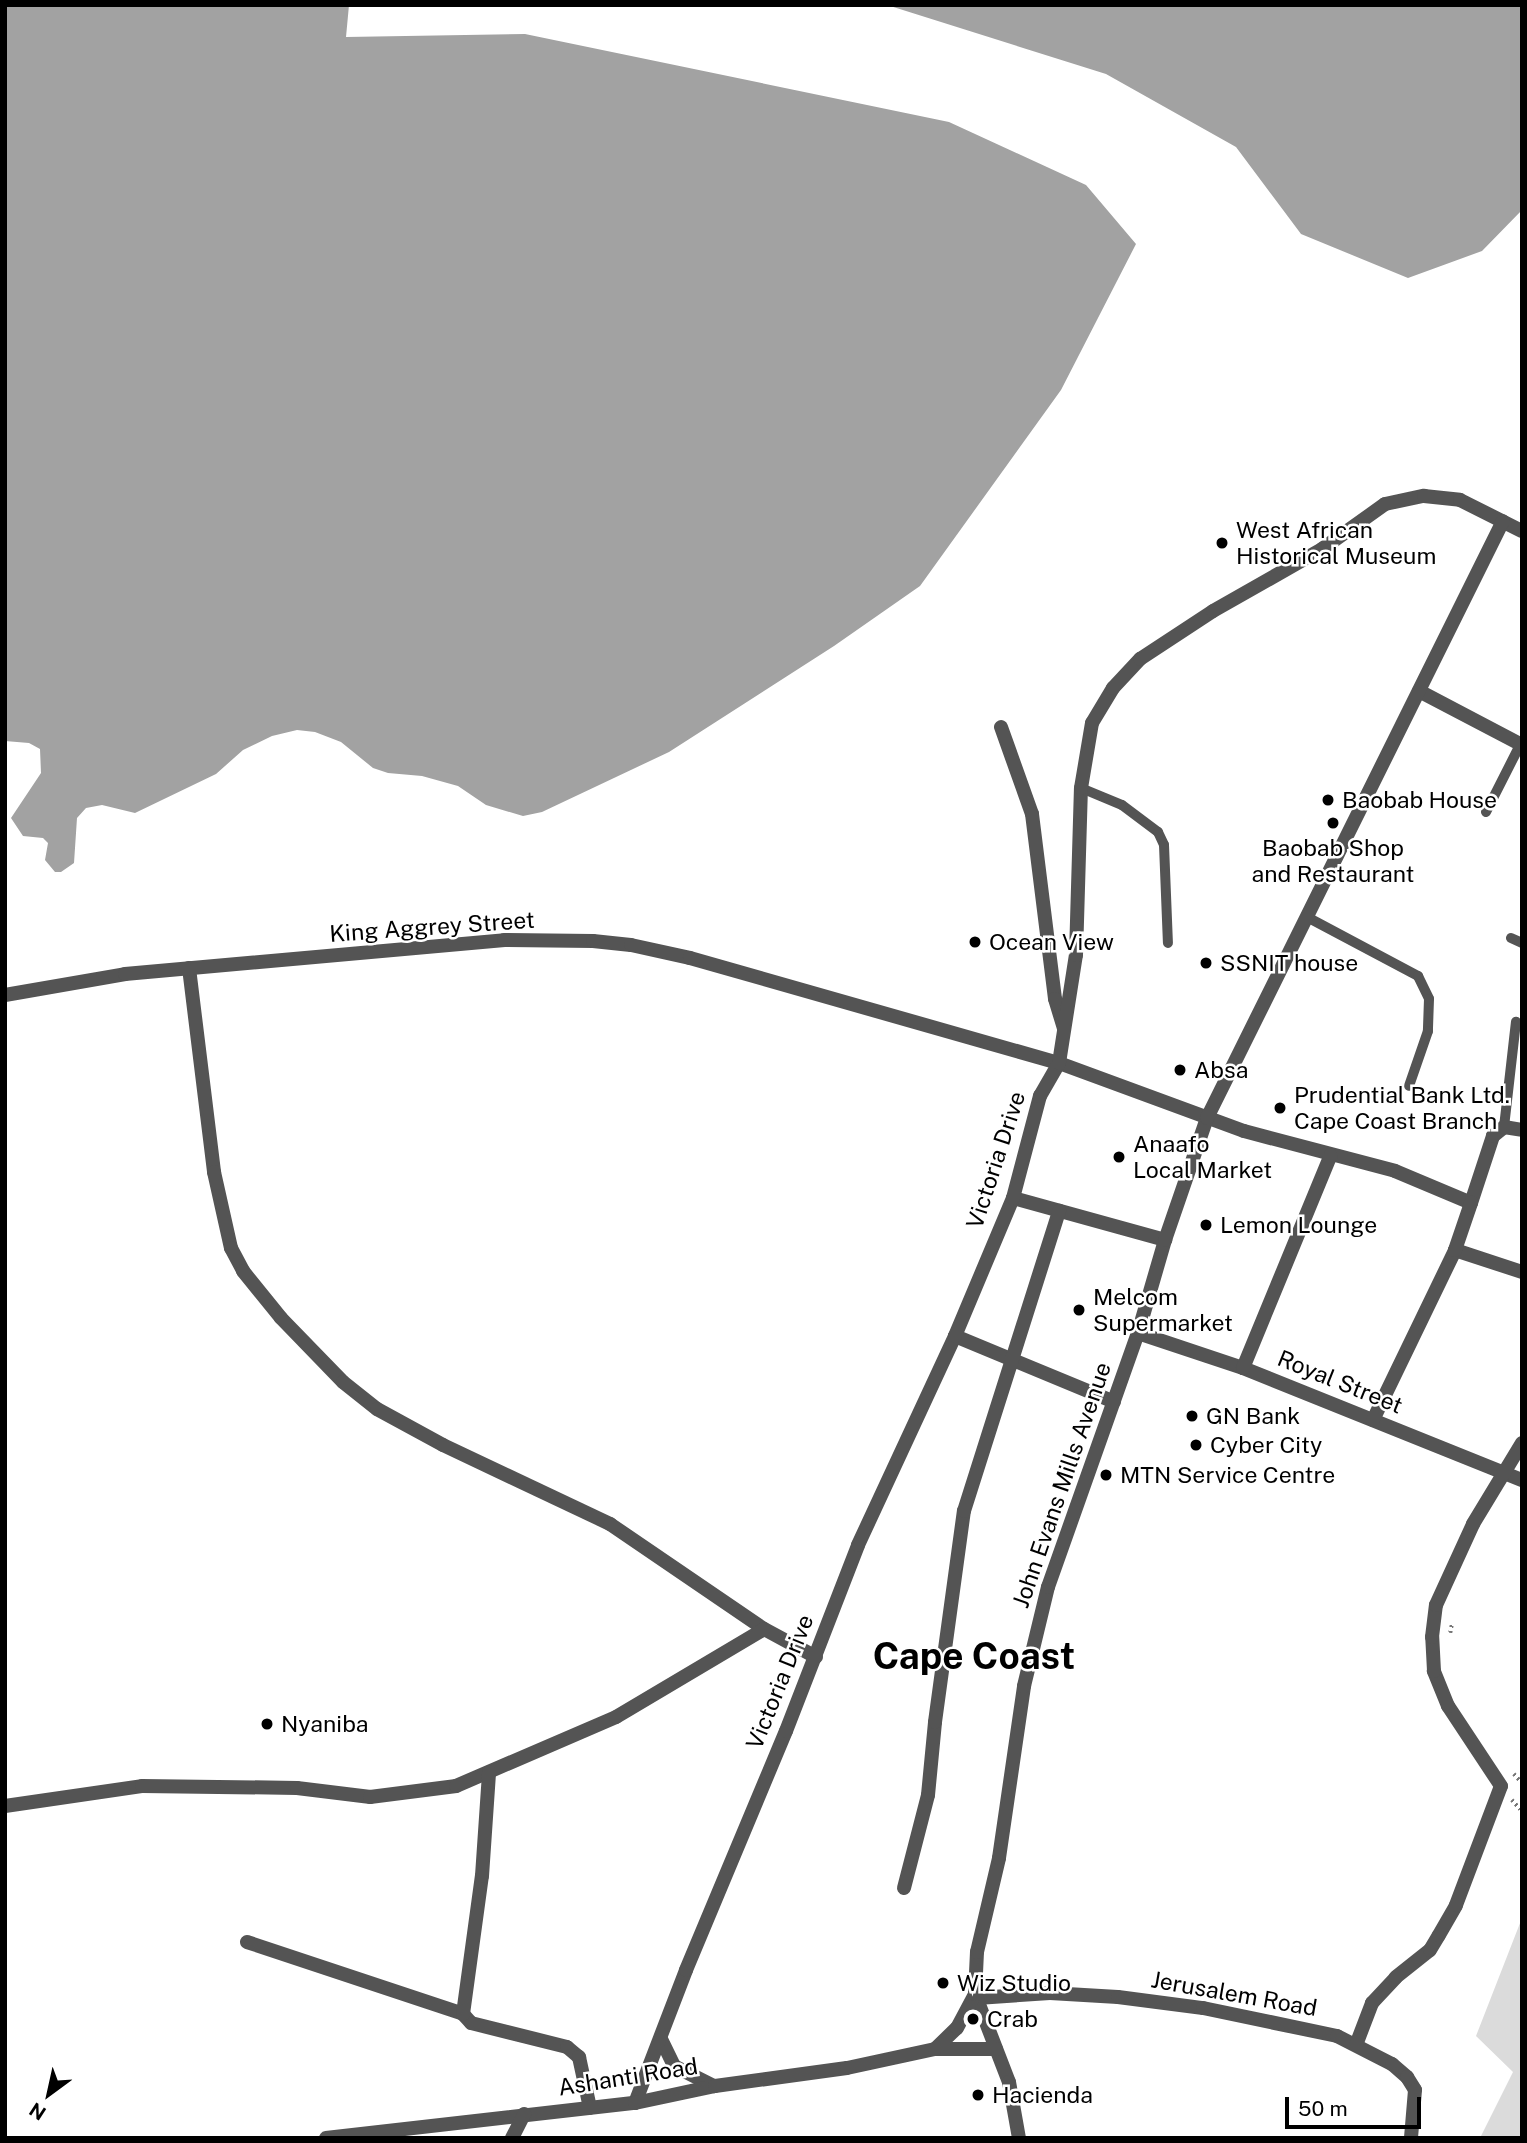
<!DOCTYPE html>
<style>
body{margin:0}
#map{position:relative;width:1527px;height:2143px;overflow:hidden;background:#fff;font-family:"Public Sans",sans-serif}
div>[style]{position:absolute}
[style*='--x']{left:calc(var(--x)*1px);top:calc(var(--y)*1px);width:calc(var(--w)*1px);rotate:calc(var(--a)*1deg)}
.green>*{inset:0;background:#dbdbdb}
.water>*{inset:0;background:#a2a2a2}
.path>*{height:3.5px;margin-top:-1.75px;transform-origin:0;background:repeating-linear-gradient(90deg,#767676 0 2px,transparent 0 5.5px)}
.service>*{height:10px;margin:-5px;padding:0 5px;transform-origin:5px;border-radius:5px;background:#545454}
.minor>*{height:14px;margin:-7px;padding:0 7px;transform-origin:7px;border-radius:7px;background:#545454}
.tertiary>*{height:14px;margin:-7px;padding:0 7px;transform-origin:7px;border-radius:7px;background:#545454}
.dots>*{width:19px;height:19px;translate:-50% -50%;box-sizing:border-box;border:4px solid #fff;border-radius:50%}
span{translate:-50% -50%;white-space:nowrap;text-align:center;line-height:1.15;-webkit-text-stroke:5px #fff;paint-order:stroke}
.poi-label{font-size:23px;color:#000}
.left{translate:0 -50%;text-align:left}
.street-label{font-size:23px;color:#000}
.town-label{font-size:37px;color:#000;font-weight:700}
.frame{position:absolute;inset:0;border:7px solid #000;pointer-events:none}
.north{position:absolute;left:14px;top:2059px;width:70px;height:70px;-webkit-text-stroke:5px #fff;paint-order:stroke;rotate:213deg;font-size:19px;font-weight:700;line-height:28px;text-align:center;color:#000}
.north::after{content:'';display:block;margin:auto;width:24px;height:32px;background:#000;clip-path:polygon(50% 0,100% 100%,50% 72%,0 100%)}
.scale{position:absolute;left:1285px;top:2097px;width:136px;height:32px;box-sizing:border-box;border:4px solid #000;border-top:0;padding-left:9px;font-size:21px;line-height:24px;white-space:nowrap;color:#000;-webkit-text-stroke:5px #fff;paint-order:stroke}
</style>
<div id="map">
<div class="green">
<i style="clip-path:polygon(1522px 1918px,1522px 2138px,1480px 2138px,1513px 2072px,1476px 2036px)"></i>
</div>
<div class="water">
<i style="clip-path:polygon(5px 5px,349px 5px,346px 37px,525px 34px,949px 122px,1086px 185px,1136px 244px,1061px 390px,920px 586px,834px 646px,669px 752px,542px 812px,523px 816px,486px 805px,458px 786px,422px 776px,388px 773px,373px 768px,341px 742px,315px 732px,297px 730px,272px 736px,243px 750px,216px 774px,135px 813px,102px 805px,86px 808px,77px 818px,74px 863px,61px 872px,55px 872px,45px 860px,48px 843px,43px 838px,23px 836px,11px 818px,41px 773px,40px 749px,29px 743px,5px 741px)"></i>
<i style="clip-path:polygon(887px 5px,1522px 5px,1522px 210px,1482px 251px,1408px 278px,1301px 234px,1236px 147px,1106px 74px)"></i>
</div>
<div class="path">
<i style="--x:1450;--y:1633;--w:10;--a:-79"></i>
<i style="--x:1514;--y:1774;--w:12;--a:48"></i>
<i style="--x:1512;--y:1800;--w:15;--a:48"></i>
</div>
<div class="service">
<i style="--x:1081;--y:788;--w:44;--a:22.5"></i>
<i style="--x:1122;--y:805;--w:45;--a:36.9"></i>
<i style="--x:1158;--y:832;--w:14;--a:65"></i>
<i style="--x:1164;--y:845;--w:98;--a:87.7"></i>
<i style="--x:1486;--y:812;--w:75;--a:-63.1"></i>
<i style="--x:1307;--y:917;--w:126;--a:28"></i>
<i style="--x:1418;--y:976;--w:25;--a:64"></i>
<i style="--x:1429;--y:999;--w:32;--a:92"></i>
<i style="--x:1428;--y:1031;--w:58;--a:109.1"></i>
<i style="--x:1511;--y:938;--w:12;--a:24"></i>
<i style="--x:1504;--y:1127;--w:106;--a:-83.5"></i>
</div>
<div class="minor">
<i style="--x:1419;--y:691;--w:116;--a:27.7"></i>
<i style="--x:1001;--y:727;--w:92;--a:70.4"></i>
<i style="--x:1032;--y:814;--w:186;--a:82.9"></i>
<i style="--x:1055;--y:999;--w:30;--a:73"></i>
<i style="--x:189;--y:968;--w:206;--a:83"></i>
<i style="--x:214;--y:1172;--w:78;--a:77.4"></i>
<i style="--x:231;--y:1248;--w:26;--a:62"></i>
<i style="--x:243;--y:1271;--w:60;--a:51"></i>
<i style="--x:281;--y:1318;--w:89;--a:45.9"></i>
<i style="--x:343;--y:1382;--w:43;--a:38.5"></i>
<i style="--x:377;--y:1409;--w:75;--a:28.6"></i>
<i style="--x:443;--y:1445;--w:185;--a:25.3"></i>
<i style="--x:610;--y:1524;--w:186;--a:34.3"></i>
<i style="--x:764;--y:1629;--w:59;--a:28.3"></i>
<i style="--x:5;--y:995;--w:122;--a:-9.9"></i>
<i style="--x:125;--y:974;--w:381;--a:-5.1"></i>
<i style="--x:504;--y:940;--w:89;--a:0.6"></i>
<i style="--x:593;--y:941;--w:38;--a:6"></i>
<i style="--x:631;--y:945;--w:60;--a:12.4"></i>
<i style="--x:690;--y:958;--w:384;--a:15.9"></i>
<i style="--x:1059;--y:1063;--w:197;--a:20.2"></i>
<i style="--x:1244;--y:1131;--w:156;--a:14.8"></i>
<i style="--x:1395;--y:1171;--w:82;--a:22.8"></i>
<i style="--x:1471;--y:1203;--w:71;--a:-71.8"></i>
<i style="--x:1493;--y:1136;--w:14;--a:-39"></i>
<i style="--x:1504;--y:1127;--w:18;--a:9"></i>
<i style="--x:1013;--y:1198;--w:158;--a:15.4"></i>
<i style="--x:1455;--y:1250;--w:71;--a:18.2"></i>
<i style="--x:1138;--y:1333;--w:111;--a:18.4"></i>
<i style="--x:1243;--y:1368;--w:301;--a:21.9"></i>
<i style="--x:955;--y:1336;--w:172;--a:22.5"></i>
<i style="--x:1243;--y:1368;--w:230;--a:-67.6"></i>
<i style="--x:1373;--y:1420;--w:189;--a:-64.2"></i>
<i style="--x:1455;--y:1250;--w:50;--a:-71.2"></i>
<i style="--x:5;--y:1806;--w:138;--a:-8.3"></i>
<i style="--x:142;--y:1786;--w:155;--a:0.7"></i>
<i style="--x:297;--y:1788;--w:74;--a:7"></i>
<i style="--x:370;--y:1797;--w:87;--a:-7.3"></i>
<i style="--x:456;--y:1786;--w:174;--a:-23.3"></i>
<i style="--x:616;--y:1717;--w:172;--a:-30.7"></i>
<i style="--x:904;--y:1888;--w:96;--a:-75.5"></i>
<i style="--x:928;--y:1795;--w:73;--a:-84.5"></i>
<i style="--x:935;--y:1722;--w:213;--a:-82.2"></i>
<i style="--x:964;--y:1511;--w:315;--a:-72.4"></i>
<i style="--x:247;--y:1942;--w:228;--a:18.4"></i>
<i style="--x:463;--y:2014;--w:12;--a:48"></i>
<i style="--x:471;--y:2023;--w:99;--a:14"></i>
<i style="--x:567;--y:2047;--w:16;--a:40"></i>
<i style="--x:579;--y:2057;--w:52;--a:77.8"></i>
<i style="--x:977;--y:1998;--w:73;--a:-3.9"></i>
<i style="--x:1050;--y:1993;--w:68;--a:3.4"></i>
<i style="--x:1118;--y:1997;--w:86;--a:7.4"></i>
<i style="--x:1203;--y:2008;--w:137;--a:11.8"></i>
<i style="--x:1337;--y:2036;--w:62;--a:27"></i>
<i style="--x:1392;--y:2064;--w:20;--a:41"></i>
<i style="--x:1407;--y:2077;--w:15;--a:58"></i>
<i style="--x:1415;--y:2090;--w:48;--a:94.8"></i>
<i style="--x:463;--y:2014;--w:139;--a:-82.2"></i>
<i style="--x:482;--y:1876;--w:104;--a:-86.1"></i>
<i style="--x:1356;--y:2045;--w:45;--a:-69.1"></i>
<i style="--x:1372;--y:2003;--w:35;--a:-47"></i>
<i style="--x:1396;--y:1977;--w:43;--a:-38.5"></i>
<i style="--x:1430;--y:1950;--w:17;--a:-59"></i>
<i style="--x:1439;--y:1935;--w:34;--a:-60"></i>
<i style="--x:1456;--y:1905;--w:127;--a:-69.3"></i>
<i style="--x:1501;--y:1786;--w:96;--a:-123.5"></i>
<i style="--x:1448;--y:1706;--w:38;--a:-112"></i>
<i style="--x:1434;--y:1671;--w:34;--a:-93"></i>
<i style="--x:1432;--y:1637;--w:32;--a:-83"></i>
<i style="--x:1436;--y:1605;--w:89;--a:-65.4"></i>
<i style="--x:1473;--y:1524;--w:95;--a:-58.8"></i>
</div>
<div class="tertiary">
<i style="--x:975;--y:1994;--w:94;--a:68.9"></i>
<i style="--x:1009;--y:2082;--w:57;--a:79.9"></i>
<i style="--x:661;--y:2039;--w:30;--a:64"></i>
<i style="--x:674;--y:2066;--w:45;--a:26.6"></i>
<i style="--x:935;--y:2049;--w:61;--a:0"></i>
<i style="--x:635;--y:2103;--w:142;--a:-69"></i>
<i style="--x:686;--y:1970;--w:259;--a:-67.3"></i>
<i style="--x:786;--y:1731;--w:199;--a:-68.8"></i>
<i style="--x:858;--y:1545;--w:230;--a:-65.1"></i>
<i style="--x:955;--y:1336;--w:150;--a:-67.2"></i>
<i style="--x:1013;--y:1198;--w:106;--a:-75.2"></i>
<i style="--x:1040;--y:1096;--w:38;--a:-60"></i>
<i style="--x:1059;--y:1063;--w:109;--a:-81.1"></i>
<i style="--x:1076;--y:955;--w:167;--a:-88.3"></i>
<i style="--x:1081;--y:788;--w:66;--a:-80.4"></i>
<i style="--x:1092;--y:723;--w:41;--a:-59"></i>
<i style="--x:1113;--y:688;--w:40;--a:-47"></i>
<i style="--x:1140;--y:659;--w:87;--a:-33.3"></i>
<i style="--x:1213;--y:611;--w:125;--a:-29.6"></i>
<i style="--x:1322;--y:549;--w:77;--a:-35.5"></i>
<i style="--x:1385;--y:504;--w:40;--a:-12"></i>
<i style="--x:1424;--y:496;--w:36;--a:6"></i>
<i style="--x:1460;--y:500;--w:69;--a:26.6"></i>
<i style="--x:326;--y:2138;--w:311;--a:-6.5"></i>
<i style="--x:635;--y:2103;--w:82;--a:-12"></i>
<i style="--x:715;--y:2086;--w:133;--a:-7.8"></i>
<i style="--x:847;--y:2068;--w:90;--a:-12.2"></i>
<i style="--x:935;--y:2049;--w:30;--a:-44"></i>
<i style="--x:957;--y:2028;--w:38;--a:-62"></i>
<i style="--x:975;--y:1994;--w:42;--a:-87.3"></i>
<i style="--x:977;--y:1952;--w:97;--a:-76.8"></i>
<i style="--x:999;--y:1858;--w:174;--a:-81.7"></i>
<i style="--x:1024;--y:1686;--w:102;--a:-76.4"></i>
<i style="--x:1048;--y:1587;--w:269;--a:-70.5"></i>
<i style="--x:1138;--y:1333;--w:97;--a:-73.8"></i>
<i style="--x:1165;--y:1240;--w:129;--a:-71"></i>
<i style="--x:1207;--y:1118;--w:666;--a:-63.63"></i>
<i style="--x:512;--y:2138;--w:27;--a:-63"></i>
</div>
<div class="dots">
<i style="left:1222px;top:543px;background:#000"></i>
<i style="left:1328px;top:800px;background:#000"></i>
<i style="left:1333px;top:823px;background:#000"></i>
<i style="left:975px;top:942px;background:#000"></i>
<i style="left:1206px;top:963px;background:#000"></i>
<i style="left:1180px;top:1070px;background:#000"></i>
<i style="left:1280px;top:1108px;background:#000"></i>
<i style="left:1119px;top:1157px;background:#000"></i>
<i style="left:1206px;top:1225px;background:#000"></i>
<i style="left:1079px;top:1310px;background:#000"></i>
<i style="left:1192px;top:1416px;background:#000"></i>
<i style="left:1196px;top:1445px;background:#000"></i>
<i style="left:1106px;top:1475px;background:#000"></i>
<i style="left:267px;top:1724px;background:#000"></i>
<i style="left:943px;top:1983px;background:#000"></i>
<i style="left:973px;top:2019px;background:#000"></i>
<i style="left:978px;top:2095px;background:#000"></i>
</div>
<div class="poi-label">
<span class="left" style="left:1236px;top:543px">West African<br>Historical Museum</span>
<span class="left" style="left:1342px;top:800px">Baobab House</span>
<span style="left:1333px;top:861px">Baobab Shop<br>and Restaurant</span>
<span class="left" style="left:989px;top:942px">Ocean View</span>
<span class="left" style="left:1220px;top:963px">SSNIT house</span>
<span class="left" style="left:1194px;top:1070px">Absa</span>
<span class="left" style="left:1294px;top:1108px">Prudential Bank Ltd.<br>Cape Coast Branch</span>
<span class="left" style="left:1133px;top:1157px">Anaafo<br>Local Market</span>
<span class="left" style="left:1220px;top:1225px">Lemon Lounge</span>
<span class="left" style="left:1093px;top:1310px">Melcom<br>Supermarket</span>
<span class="left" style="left:1206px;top:1416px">GN Bank</span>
<span class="left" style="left:1210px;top:1445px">Cyber City</span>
<span class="left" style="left:1120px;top:1475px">MTN Service Centre</span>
<span class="left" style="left:281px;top:1724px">Nyaniba</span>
<span class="left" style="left:957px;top:1983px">Wiz Studio</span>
<span class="left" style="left:987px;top:2019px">Crab</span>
<span class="left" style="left:992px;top:2095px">Hacienda</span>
</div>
<div class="street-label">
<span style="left:432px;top:927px;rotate:-4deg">King Aggrey Street</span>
<span style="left:996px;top:1160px;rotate:-72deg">Victoria Drive</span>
<span style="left:1340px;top:1382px;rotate:22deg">Royal Street</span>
<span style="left:1062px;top:1485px;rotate:-71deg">John Evans Mills Avenue</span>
<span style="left:780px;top:1682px;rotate:-68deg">Victoria Drive</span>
<span style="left:1234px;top:1994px;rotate:10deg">Jerusalem Road</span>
<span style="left:628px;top:2077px;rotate:-9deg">Ashanti Road</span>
</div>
<div class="town-label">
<span style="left:974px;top:1656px">Cape Coast</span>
</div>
<div class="frame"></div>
<div class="north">N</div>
<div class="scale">50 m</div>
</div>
